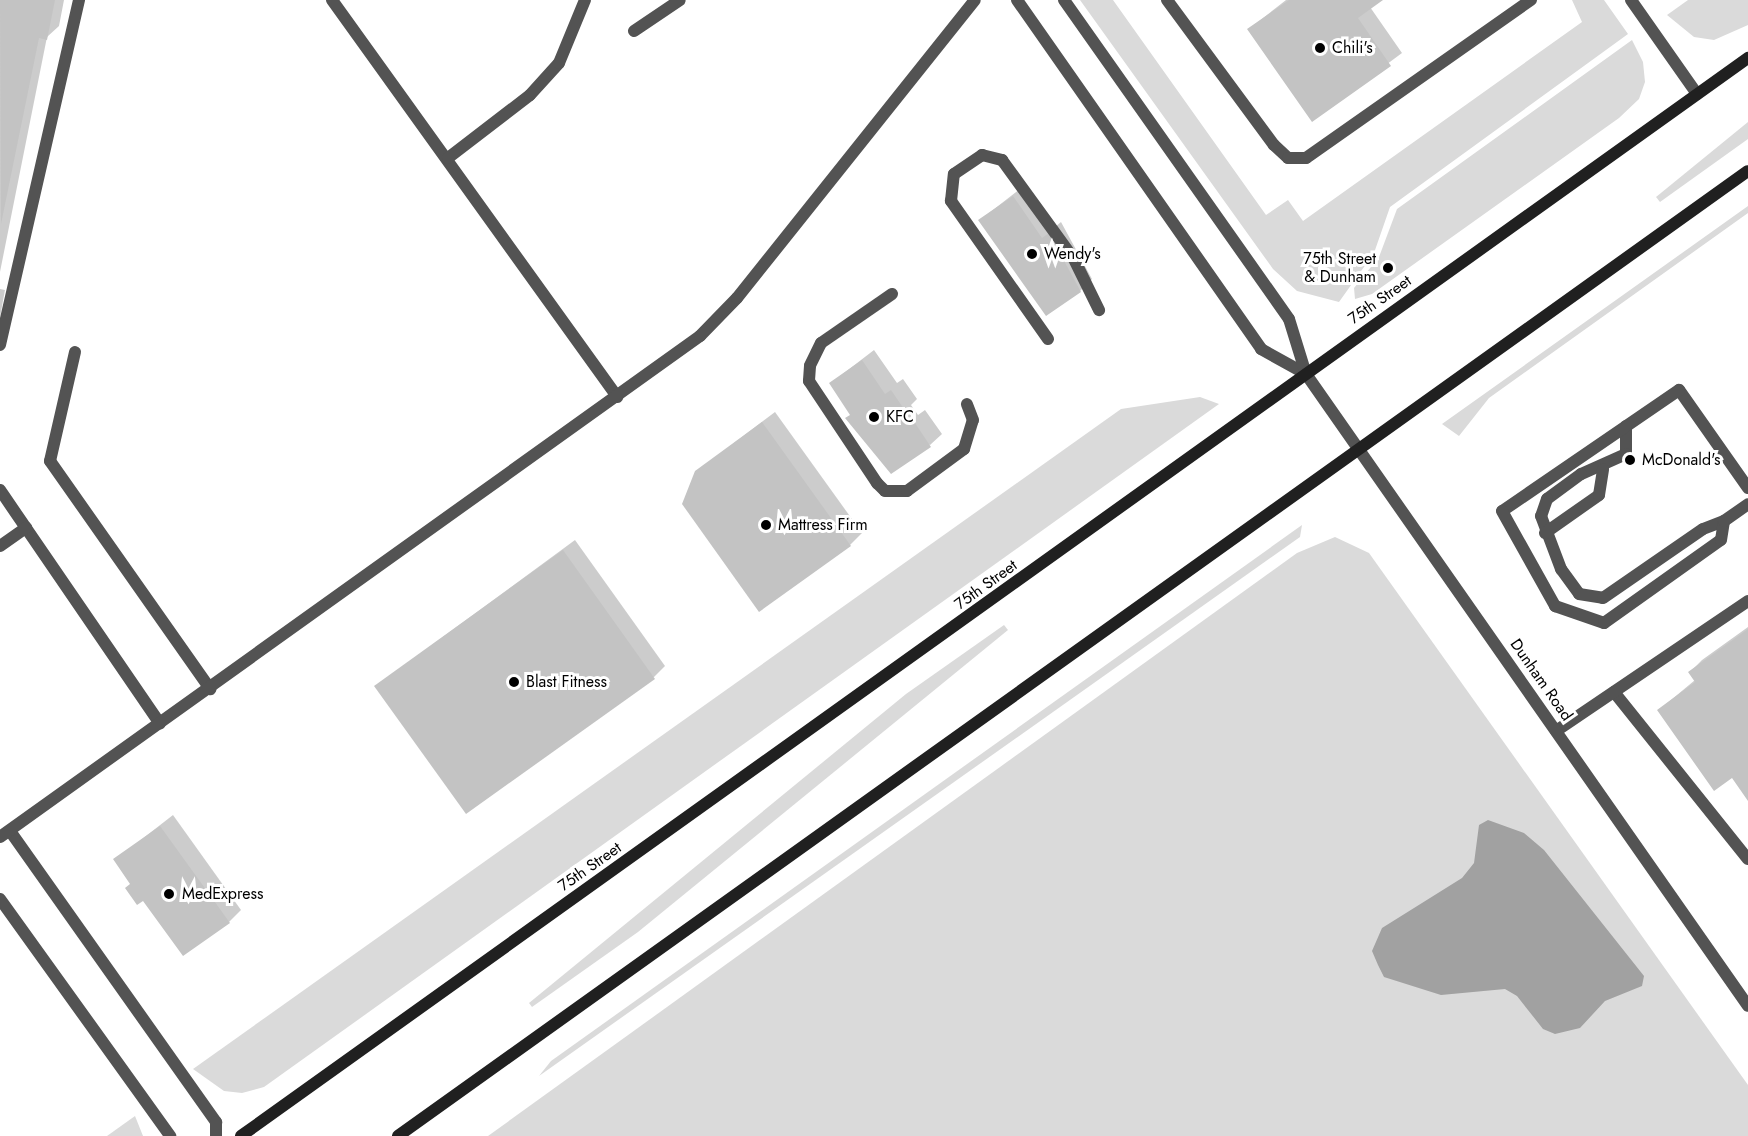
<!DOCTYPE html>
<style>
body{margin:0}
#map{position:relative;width:1748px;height:1136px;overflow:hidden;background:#fff;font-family:Jost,sans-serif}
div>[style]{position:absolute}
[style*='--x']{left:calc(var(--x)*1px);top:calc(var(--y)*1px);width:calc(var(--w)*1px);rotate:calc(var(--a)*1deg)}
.green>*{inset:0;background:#dadada}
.water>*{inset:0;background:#a1a1a1}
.shadow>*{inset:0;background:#0003}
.building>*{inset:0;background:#c3c3c3}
.lane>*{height:12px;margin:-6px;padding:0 6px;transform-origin:6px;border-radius:6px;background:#535353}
.street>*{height:12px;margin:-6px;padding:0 6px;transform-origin:6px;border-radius:6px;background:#535353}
.secondary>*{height:12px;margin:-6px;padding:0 6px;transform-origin:6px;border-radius:6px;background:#202020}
.dots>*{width:16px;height:16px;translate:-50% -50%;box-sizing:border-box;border:3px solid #fff;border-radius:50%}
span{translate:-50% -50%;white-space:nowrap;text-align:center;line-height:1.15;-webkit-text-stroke:6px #fff;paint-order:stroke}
.poi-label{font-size:16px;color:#000}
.left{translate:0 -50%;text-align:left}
.right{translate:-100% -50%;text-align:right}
.street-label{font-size:16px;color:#000}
</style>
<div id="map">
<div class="green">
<i style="clip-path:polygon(1080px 0,1113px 0,1266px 215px,1288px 200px,1303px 221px,1582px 22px,1572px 0,1604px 0,1628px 34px,1390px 207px,1374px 253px,1339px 302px,1297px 291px,1273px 269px)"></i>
<i style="clip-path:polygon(1688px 0,1748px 0,1748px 25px,1714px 40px,1694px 37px,1667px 15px)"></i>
<i style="clip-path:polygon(1632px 40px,1643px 62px,1645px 82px,1639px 99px,1619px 118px,1372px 294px,1355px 299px,1354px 288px,1379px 257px,1397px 209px)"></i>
<i style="clip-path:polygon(1748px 122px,1748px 139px,1660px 202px,1656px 197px)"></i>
<i style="clip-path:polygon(1748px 206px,1748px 213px,1489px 398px,1459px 436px,1442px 424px)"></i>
<i style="clip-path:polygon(1200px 397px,1219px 404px,264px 1087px,242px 1093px,224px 1091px,193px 1069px,1121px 409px)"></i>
<i style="clip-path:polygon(1302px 525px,1300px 537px,539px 1076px,551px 1061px)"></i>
<i style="clip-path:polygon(1335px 537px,1369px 553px,1748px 1085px,1748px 1136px,488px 1136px,1297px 553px)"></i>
<i style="clip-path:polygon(1004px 625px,1008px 630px,638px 932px,532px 1007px,529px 1003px,906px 694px)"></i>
<i style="clip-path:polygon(135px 1116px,143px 1136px,107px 1136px)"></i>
</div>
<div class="water">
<i style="clip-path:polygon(1488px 820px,1524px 833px,1544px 850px,1644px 976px,1642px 986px,1605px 1001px,1580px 1028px,1555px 1034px,1543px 1029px,1517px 996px,1505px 989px,1441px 995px,1384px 977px,1378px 965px,1372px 951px,1382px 928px,1462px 878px,1474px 863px,1479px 825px)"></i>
</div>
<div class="shadow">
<i style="clip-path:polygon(0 0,64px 0,59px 26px,47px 37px,0 272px)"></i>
<i style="clip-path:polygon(1286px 0,1380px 0,1370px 7px,1402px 53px,1313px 119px,1249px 29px)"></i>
<i style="clip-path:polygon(1025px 185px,1055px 227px,1061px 222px,1092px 279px,1080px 291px,980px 220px)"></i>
<i style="clip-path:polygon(0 289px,5px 290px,0 317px)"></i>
<i style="clip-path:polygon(874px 350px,897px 383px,903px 379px,917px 399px,911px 405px,918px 415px,925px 410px,942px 434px,930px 445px,852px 414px,831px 383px)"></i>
<i style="clip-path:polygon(775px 412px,862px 533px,850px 545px,696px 472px)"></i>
<i style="clip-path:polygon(575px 540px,665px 666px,654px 677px,376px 686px)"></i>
<i style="clip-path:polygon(1748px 627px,1748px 799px,1732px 776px,1659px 710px,1695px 680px,1690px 672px,1702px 660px)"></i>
<i style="clip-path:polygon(173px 815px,241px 910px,229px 922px,143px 899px,115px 860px)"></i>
</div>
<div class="building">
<i style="clip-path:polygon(0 0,55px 0,47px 40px,39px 38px,1px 224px)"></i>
<i style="clip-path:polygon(1289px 0,1383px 0,1358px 18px,1391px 66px,1312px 122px,1247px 29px)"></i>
<i style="clip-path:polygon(1013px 196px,1042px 238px,1049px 233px,1081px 292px,1046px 316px,978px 220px)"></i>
<i style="clip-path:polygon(862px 360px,885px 394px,891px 390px,906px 412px,900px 416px,906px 425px,913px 420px,931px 447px,891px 474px,845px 418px,850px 415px,829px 383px)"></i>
<i style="clip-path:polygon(762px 422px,851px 546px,759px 612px,682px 504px,695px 471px)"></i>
<i style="clip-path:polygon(563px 550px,655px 679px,466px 814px,374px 686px)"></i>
<i style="clip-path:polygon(1748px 629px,1748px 801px,1732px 778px,1714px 791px,1657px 710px,1695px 682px,1688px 672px)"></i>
<i style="clip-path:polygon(160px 826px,230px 923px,183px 956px,143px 901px,137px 905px,125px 888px,130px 884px,113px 859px)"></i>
</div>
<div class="lane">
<i style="--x:332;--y:0;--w:489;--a:54.3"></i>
<i style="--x:1017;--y:0;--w:426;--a:55"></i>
<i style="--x:1261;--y:349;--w:51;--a:29.1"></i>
<i style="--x:1064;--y:0;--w:390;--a:54.8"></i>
<i style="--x:1289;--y:319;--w:58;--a:72.8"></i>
<i style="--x:1167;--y:0;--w:180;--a:53.6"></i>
<i style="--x:1274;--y:145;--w:19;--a:43"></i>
<i style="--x:1288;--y:158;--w:18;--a:0"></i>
<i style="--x:1306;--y:158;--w:275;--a:-35.1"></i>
<i style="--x:1631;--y:0;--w:115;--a:54.9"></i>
<i style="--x:634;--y:31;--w:55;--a:-34"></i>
<i style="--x:448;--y:158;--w:103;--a:-37.5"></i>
<i style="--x:530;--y:95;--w:43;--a:-47.8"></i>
<i style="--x:559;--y:63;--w:68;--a:-67.6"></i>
<i style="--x:892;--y:294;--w:86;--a:145.4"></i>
<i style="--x:821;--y:343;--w:25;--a:116"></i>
<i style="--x:810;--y:366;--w:15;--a:94"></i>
<i style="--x:809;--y:381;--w:123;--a:56.3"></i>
<i style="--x:877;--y:483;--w:11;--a:45"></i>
<i style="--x:885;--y:491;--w:22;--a:0"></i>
<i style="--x:907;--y:491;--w:71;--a:-36.4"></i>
<i style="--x:964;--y:449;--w:30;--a:-73"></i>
<i style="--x:973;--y:420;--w:17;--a:-111"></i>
<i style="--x:1048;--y:339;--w:169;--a:-125.1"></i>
<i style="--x:951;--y:201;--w:27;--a:-84"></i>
<i style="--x:954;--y:174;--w:34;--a:-34"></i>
<i style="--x:982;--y:155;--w:21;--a:14"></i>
<i style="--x:1002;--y:160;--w:122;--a:54"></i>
<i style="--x:1074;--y:259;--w:57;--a:63.9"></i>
<i style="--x:0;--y:345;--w:354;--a:-77.1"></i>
<i style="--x:75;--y:352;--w:112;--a:102.9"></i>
<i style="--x:50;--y:461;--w:279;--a:54.9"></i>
<i style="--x:1626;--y:426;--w:28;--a:90"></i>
<i style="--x:1626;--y:454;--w:49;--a:156"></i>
<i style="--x:1581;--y:474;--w:42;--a:143.7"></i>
<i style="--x:1547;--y:499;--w:18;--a:109"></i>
<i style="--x:1541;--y:516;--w:57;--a:69.3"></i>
<i style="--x:1561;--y:569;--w:31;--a:54"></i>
<i style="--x:1579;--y:594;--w:24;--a:9"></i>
<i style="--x:1603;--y:598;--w:121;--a:-34.6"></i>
<i style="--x:1703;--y:529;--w:22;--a:-21"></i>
<i style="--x:1748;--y:488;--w:120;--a:-125.1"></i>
<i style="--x:1679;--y:390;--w:214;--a:145.6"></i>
<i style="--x:1502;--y:511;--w:109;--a:60.8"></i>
<i style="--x:1555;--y:606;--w:52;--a:19.1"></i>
<i style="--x:1604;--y:623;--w:143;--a:-35.4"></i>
<i style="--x:1721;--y:540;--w:19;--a:-81"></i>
<i style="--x:1724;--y:521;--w:29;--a:-35"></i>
<i style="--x:0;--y:490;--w:283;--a:55.6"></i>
<i style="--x:1545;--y:533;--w:66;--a:-35.1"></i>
<i style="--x:1599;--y:495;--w:26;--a:-81"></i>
<i style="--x:0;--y:546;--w:32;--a:-35"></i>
<i style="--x:1614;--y:692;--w:214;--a:51.3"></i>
<i style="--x:1556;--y:731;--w:232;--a:-34.1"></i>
<i style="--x:10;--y:831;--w:357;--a:54.7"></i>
<i style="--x:216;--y:1122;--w:14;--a:90"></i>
<i style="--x:0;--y:837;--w:861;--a:-35.59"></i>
<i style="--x:700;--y:336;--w:53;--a:-45.8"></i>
<i style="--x:737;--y:298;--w:381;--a:-51.4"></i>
<i style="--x:0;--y:899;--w:292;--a:54.3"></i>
</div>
<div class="street">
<i style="--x:1306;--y:374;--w:771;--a:55.03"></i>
</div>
<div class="secondary">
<i style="--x:241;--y:1136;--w:1853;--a:-35.58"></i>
<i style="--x:398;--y:1136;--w:1659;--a:-35.56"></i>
</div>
<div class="dots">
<i style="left:1320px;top:48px;background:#000"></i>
<i style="left:1032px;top:254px;background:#000"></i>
<i style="left:1388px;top:268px;background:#000"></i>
<i style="left:874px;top:417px;background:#000"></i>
<i style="left:1630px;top:460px;background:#000"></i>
<i style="left:766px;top:525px;background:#000"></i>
<i style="left:514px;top:682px;background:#000"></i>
<i style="left:169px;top:894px;background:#000"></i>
</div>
<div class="poi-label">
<span class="left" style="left:1332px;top:48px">Chili's</span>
<span class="left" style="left:1044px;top:254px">Wendy's</span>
<span class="right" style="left:1376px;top:268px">75th Street<br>&amp; Dunham</span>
<span class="left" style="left:886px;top:417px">KFC</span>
<span class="left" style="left:1642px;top:460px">McDonald's</span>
<span class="left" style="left:778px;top:525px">Mattress Firm</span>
<span class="left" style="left:526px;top:682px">Blast Fitness</span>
<span class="left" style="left:182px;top:894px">MedExpress</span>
</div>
<div class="street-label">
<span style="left:1380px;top:300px;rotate:-35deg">75th Street</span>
<span style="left:986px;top:585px;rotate:-36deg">75th Street</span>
<span style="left:1541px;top:680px;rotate:55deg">Dunham Road</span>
<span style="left:590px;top:867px;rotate:-35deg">75th Street</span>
</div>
</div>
